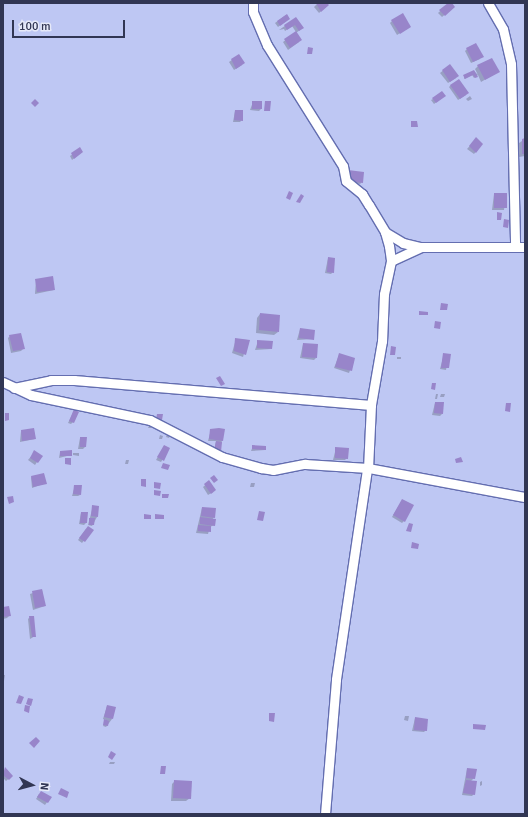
<!DOCTYPE html>
<style>
body{margin:0}
#map{position:relative;width:528px;height:817px;overflow:hidden;background:#bec7f3;font-family:Signika,sans-serif}
div>[style]{position:absolute}
[style*='--x']{left:calc(var(--x)*1px);top:calc(var(--y)*1px);width:calc(var(--w)*1px);rotate:calc(var(--a)*1deg)}
.shadow>*{inset:0;background:#0003}
.building>*{inset:0;background:#9885ca}
.roads{filter:drop-shadow(1px 0 #646eb0) drop-shadow(-1px 0 #646eb0) drop-shadow(0 1px #646eb0) drop-shadow(0 -1px #646eb0)}
.minor>*{height:9px;margin:-4.5px;padding:0 4.5px;transform-origin:4.5px;border-radius:4.5px;background:#fff}
span{translate:-50% -50%;white-space:nowrap;text-align:center;line-height:1.15;-webkit-text-stroke:3px #e6e9f8;paint-order:stroke}
.frame{position:absolute;inset:0;border:4px solid #313653;pointer-events:none}
.north{position:absolute;left:12px;top:765px;width:40px;height:40px;-webkit-text-stroke:3px #e6e9f8;paint-order:stroke;rotate:96deg;font-size:11px;font-weight:700;line-height:16px;text-align:center;color:#313653}
.north::after{content:'';display:block;margin:auto;width:14px;height:18px;background:#313653;clip-path:polygon(50% 0,100% 100%,50% 72%,0 100%)}
.scale{position:absolute;left:12px;top:20px;width:113px;height:18px;box-sizing:border-box;border:2px solid #313653;border-top:0;padding-left:5px;font-size:12px;line-height:14px;white-space:nowrap;color:#313653;-webkit-text-stroke:3px #e6e9f8;paint-order:stroke}
</style>
<div id="map">
<div class="shadow">
<i style="clip-path:polygon(318px 3px,326px 3px,326px 7px,319px 13px,314px 7px)"></i>
<i style="clip-path:polygon(449px 3px,454px 7px,442px 17px,438px 13px)"></i>
<i style="clip-path:polygon(286px 15px,287px 20px,278px 27px,275px 23px)"></i>
<i style="clip-path:polygon(296px 18px,300px 30px,296px 33px,299px 42px,288px 50px,283px 42px,296px 32px,292px 26px,285px 31px,284px 29px,279px 30px)"></i>
<i style="clip-path:polygon(392px 21px,410px 27px,397px 35px,390px 23px)"></i>
<i style="clip-path:polygon(467px 49px,480px 59px,471px 63px,465px 51px)"></i>
<i style="clip-path:polygon(239px 55px,242px 65px,234px 70px,229px 62px)"></i>
<i style="clip-path:polygon(450px 65px,456px 78px,448px 83px,440px 73px)"></i>
<i style="clip-path:polygon(478px 66px,498px 72px,481px 82px,478px 75px,474px 78px,472px 75px,464px 79px,464px 76px,474px 71px,478px 75px,475px 69px)"></i>
<i style="clip-path:polygon(451px 85px,466px 95px,458px 100px,449px 87px)"></i>
<i style="clip-path:polygon(470px 96px,472px 99px,468px 101px,466px 99px)"></i>
<i style="clip-path:polygon(443px 97px,434px 104px,431px 100px,433px 99px)"></i>
<i style="clip-path:polygon(253px 102px,261px 109px,259px 111px,250px 110px)"></i>
<i style="clip-path:polygon(235px 111px,242px 120px,240px 122px,233px 122px)"></i>
<i style="clip-path:polygon(476px 139px,482px 144px,474px 154px,467px 149px)"></i>
<i style="clip-path:polygon(525px 139px,525px 156px,519px 157px,519px 143px)"></i>
<i style="clip-path:polygon(80px 149px,82px 152px,72px 160px,70px 156px)"></i>
<i style="clip-path:polygon(348px 171px,362px 182px,360px 184px,345px 182px)"></i>
<i style="clip-path:polygon(494px 194px,506px 194px,504px 210px,492px 210px)"></i>
<i style="clip-path:polygon(328px 258px,333px 272px,331px 274px,325px 273px)"></i>
<i style="clip-path:polygon(36px 280px,54px 290px,35px 294px)"></i>
<i style="clip-path:polygon(260px 314px,278px 332px,274px 335px,256px 333px,257px 318px)"></i>
<i style="clip-path:polygon(300px 329px,313px 339px,297px 340px)"></i>
<i style="clip-path:polygon(10px 336px,23px 349px,21px 351px,11px 353px,8px 338px)"></i>
<i style="clip-path:polygon(236px 339px,248px 340px,243px 357px,232px 353px)"></i>
<i style="clip-path:polygon(258px 341px,271px 349px,255px 350px)"></i>
<i style="clip-path:polygon(303px 344px,316px 358px,314px 360px,300px 358px)"></i>
<i style="clip-path:polygon(444px 354px,449px 354px,446px 370px,440px 369px)"></i>
<i style="clip-path:polygon(339px 355px,354px 359px,349px 373px,334px 368px)"></i>
<i style="clip-path:polygon(397px 357px,401px 357px,401px 359px,397px 359px)"></i>
<i style="clip-path:polygon(436px 394px,438px 394px,437px 399px,435px 399px)"></i>
<i style="clip-path:polygon(445px 394px,444px 397px,440px 397px,441px 394px)"></i>
<i style="clip-path:polygon(435px 403px,442px 414px,440px 416px,432px 415px)"></i>
<i style="clip-path:polygon(74px 411px,73px 422px,71px 424px,68px 423px)"></i>
<i style="clip-path:polygon(149px 426px,152px 426px,151px 428px,148px 428px)"></i>
<i style="clip-path:polygon(211px 430px,222px 440px,220px 451px,214px 451px,216px 441px,208px 441px)"></i>
<i style="clip-path:polygon(21px 431px,35px 439px,20px 442px)"></i>
<i style="clip-path:polygon(168px 432px,171px 433px,169px 438px,166px 437px)"></i>
<i style="clip-path:polygon(160px 435px,163px 436px,162px 439px,159px 439px)"></i>
<i style="clip-path:polygon(80px 438px,85px 447px,83px 449px,78px 449px)"></i>
<i style="clip-path:polygon(164px 446px,169px 449px,161px 462px,156px 460px)"></i>
<i style="clip-path:polygon(253px 446px,265px 447px,265px 450px,251px 451px)"></i>
<i style="clip-path:polygon(336px 448px,347px 458px,345px 460px,333px 460px)"></i>
<i style="clip-path:polygon(60px 452px,71px 455px,59px 458px)"></i>
<i style="clip-path:polygon(73px 453px,79px 453px,79px 456px,73px 455px)"></i>
<i style="clip-path:polygon(33px 454px,41px 456px,35px 465px,28px 460px)"></i>
<i style="clip-path:polygon(126px 460px,129px 460px,128px 464px,125px 464px)"></i>
<i style="clip-path:polygon(31px 477px,46px 483px,32px 488px)"></i>
<i style="clip-path:polygon(209px 482px,213px 492px,208px 495px,203px 487px)"></i>
<i style="clip-path:polygon(251px 483px,255px 483px,254px 487px,250px 487px)"></i>
<i style="clip-path:polygon(75px 486px,80px 495px,78px 496px,72px 496px)"></i>
<i style="clip-path:polygon(401px 502px,404px 521px,402px 523px,392px 517px)"></i>
<i style="clip-path:polygon(93px 506px,97px 517px,92px 526px,88px 525px)"></i>
<i style="clip-path:polygon(202px 508px,214px 517px,212px 520px,214px 525px,210px 527px,208px 534px,196px 533px)"></i>
<i style="clip-path:polygon(81px 513px,86px 523px,84px 525px,79px 524px)"></i>
<i style="clip-path:polygon(86px 529px,92px 530px,82px 543px,78px 540px)"></i>
<i style="clip-path:polygon(42px 590px,45px 606px,33px 610px,30px 594px)"></i>
<i style="clip-path:polygon(3px 608px,9px 616px,7px 618px,3px 619px)"></i>
<i style="clip-path:polygon(30px 617px,35px 636px,30px 639px,28px 619px)"></i>
<i style="clip-path:polygon(3px 675px,5px 675px,4px 681px,3px 681px)"></i>
<i style="clip-path:polygon(107px 706px,112px 719px,106px 727px,103px 726px,106px 720px,103px 719px)"></i>
<i style="clip-path:polygon(409px 716px,408px 721px,404px 720px,405px 716px)"></i>
<i style="clip-path:polygon(415px 718px,426px 730px,424px 732px,412px 731px)"></i>
<i style="clip-path:polygon(110px 762px,115px 762px,114px 764px,109px 764px)"></i>
<i style="clip-path:polygon(5px 769px,12px 776px,6px 781px,3px 778px)"></i>
<i style="clip-path:polygon(467px 769px,474px 778px,471px 781px,474px 794px,472px 796px,462px 795px)"></i>
<i style="clip-path:polygon(175px 781px,190px 798px,186px 801px,171px 801px,172px 784px)"></i>
<i style="clip-path:polygon(482px 781px,482px 785px,480px 786px,480px 782px)"></i>
<i style="clip-path:polygon(39px 794px,50px 798px,45px 805px,36px 799px)"></i>
</div>
<div class="building">
<i style="clip-path:polygon(316px 3px,327px 3px,329px 5px,321px 12px)"></i>
<i style="clip-path:polygon(448px 3px,452px 3px,455px 7px,445px 16px,439px 10px)"></i>
<i style="clip-path:polygon(403px 13px,411px 27px,400px 34px,391px 20px)"></i>
<i style="clip-path:polygon(287px 14px,290px 19px,280px 26px,277px 21px)"></i>
<i style="clip-path:polygon(296px 17px,304px 28px,299px 31px,295px 25px,287px 30px,284px 25px)"></i>
<i style="clip-path:polygon(296px 31px,302px 40px,290px 48px,284px 39px)"></i>
<i style="clip-path:polygon(476px 43px,484px 57px,473px 62px,466px 48px)"></i>
<i style="clip-path:polygon(308px 47px,313px 48px,312px 54px,307px 54px)"></i>
<i style="clip-path:polygon(239px 54px,245px 63px,236px 69px,231px 59px)"></i>
<i style="clip-path:polygon(492px 58px,500px 72px,485px 80px,477px 65px)"></i>
<i style="clip-path:polygon(450px 64px,459px 76px,450px 82px,442px 70px)"></i>
<i style="clip-path:polygon(474px 70px,478px 77px,475px 78px,473px 75px,465px 79px,463px 75px)"></i>
<i style="clip-path:polygon(459px 79px,469px 93px,460px 99px,450px 85px)"></i>
<i style="clip-path:polygon(442px 91px,446px 96px,436px 103px,432px 98px)"></i>
<i style="clip-path:polygon(35px 99px,39px 103px,35px 107px,31px 103px)"></i>
<i style="clip-path:polygon(252px 101px,262px 101px,262px 109px,252px 109px)"></i>
<i style="clip-path:polygon(265px 101px,271px 101px,270px 111px,264px 111px)"></i>
<i style="clip-path:polygon(235px 110px,243px 110px,243px 121px,234px 120px)"></i>
<i style="clip-path:polygon(411px 121px,417px 121px,418px 127px,411px 127px)"></i>
<i style="clip-path:polygon(476px 137px,483px 144px,476px 153px,469px 146px)"></i>
<i style="clip-path:polygon(525px 138px,525px 154px,522px 154px,522px 139px)"></i>
<i style="clip-path:polygon(80px 147px,83px 152px,74px 159px,71px 153px)"></i>
<i style="clip-path:polygon(348px 170px,364px 172px,363px 183px,347px 181px)"></i>
<i style="clip-path:polygon(289px 191px,293px 193px,290px 200px,286px 198px)"></i>
<i style="clip-path:polygon(494px 193px,507px 193px,507px 208px,494px 208px)"></i>
<i style="clip-path:polygon(301px 194px,304px 196px,300px 203px,296px 202px)"></i>
<i style="clip-path:polygon(497px 212px,502px 213px,501px 220px,497px 220px)"></i>
<i style="clip-path:polygon(504px 219px,509px 220px,508px 228px,503px 227px)"></i>
<i style="clip-path:polygon(328px 257px,335px 258px,334px 273px,327px 272px)"></i>
<i style="clip-path:polygon(53px 276px,55px 290px,37px 292px,35px 279px)"></i>
<i style="clip-path:polygon(441px 303px,448px 304px,447px 310px,440px 310px)"></i>
<i style="clip-path:polygon(419px 311px,428px 312px,428px 315px,419px 315px)"></i>
<i style="clip-path:polygon(260px 313px,280px 315px,279px 332px,259px 330px)"></i>
<i style="clip-path:polygon(435px 321px,441px 322px,440px 329px,434px 328px)"></i>
<i style="clip-path:polygon(300px 328px,315px 330px,314px 340px,299px 338px)"></i>
<i style="clip-path:polygon(21px 333px,25px 349px,13px 351px,9px 335px)"></i>
<i style="clip-path:polygon(235px 338px,250px 340px,246px 355px,234px 351px)"></i>
<i style="clip-path:polygon(257px 340px,273px 341px,272px 349px,257px 348px)"></i>
<i style="clip-path:polygon(303px 343px,318px 344px,317px 358px,302px 357px)"></i>
<i style="clip-path:polygon(391px 346px,396px 347px,395px 355px,390px 355px)"></i>
<i style="clip-path:polygon(339px 353px,355px 358px,352px 371px,335px 367px)"></i>
<i style="clip-path:polygon(443px 353px,451px 354px,449px 368px,441px 368px)"></i>
<i style="clip-path:polygon(220px 376px,225px 384px,221px 386px,216px 378px)"></i>
<i style="clip-path:polygon(432px 383px,436px 383px,435px 390px,431px 389px)"></i>
<i style="clip-path:polygon(435px 402px,444px 402px,443px 414px,434px 413px)"></i>
<i style="clip-path:polygon(506px 403px,511px 403px,510px 412px,505px 411px)"></i>
<i style="clip-path:polygon(74px 409px,79px 412px,74px 423px,69px 421px)"></i>
<i style="clip-path:polygon(5px 413px,9px 413px,9px 420px,5px 421px)"></i>
<i style="clip-path:polygon(157px 414px,163px 414px,162px 420px,156px 419px)"></i>
<i style="clip-path:polygon(34px 428px,36px 439px,22px 441px,21px 430px)"></i>
<i style="clip-path:polygon(219px 428px,225px 429px,223px 441px,209px 439px,210px 429px)"></i>
<i style="clip-path:polygon(80px 437px,87px 437px,86px 447px,80px 447px)"></i>
<i style="clip-path:polygon(216px 441px,222px 442px,221px 452px,214px 451px)"></i>
<i style="clip-path:polygon(164px 445px,170px 448px,164px 461px,157px 457px)"></i>
<i style="clip-path:polygon(252px 445px,266px 446px,266px 450px,252px 449px)"></i>
<i style="clip-path:polygon(335px 447px,349px 448px,348px 459px,335px 458px)"></i>
<i style="clip-path:polygon(34px 450px,43px 456px,38px 463px,30px 458px)"></i>
<i style="clip-path:polygon(72px 450px,72px 456px,60px 456px,60px 451px)"></i>
<i style="clip-path:polygon(461px 457px,463px 462px,456px 463px,455px 459px)"></i>
<i style="clip-path:polygon(65px 458px,71px 458px,71px 465px,65px 464px)"></i>
<i style="clip-path:polygon(163px 463px,170px 465px,168px 470px,161px 468px)"></i>
<i style="clip-path:polygon(44px 473px,47px 484px,33px 487px,31px 476px)"></i>
<i style="clip-path:polygon(214px 475px,218px 480px,214px 483px,210px 478px)"></i>
<i style="clip-path:polygon(141px 479px,146px 479px,146px 487px,141px 486px)"></i>
<i style="clip-path:polygon(209px 480px,216px 490px,211px 494px,204px 484px)"></i>
<i style="clip-path:polygon(154px 482px,161px 483px,160px 489px,154px 488px)"></i>
<i style="clip-path:polygon(74px 485px,82px 485px,81px 495px,73px 494px)"></i>
<i style="clip-path:polygon(154px 490px,161px 491px,160px 496px,154px 495px)"></i>
<i style="clip-path:polygon(162px 494px,169px 494px,168px 498px,162px 498px)"></i>
<i style="clip-path:polygon(13px 496px,14px 502px,9px 504px,7px 497px)"></i>
<i style="clip-path:polygon(402px 499px,414px 505px,405px 522px,393px 515px)"></i>
<i style="clip-path:polygon(92px 505px,99px 506px,98px 517px,91px 516px)"></i>
<i style="clip-path:polygon(202px 507px,216px 508px,215px 518px,201px 516px)"></i>
<i style="clip-path:polygon(259px 511px,265px 512px,263px 521px,257px 520px)"></i>
<i style="clip-path:polygon(81px 512px,88px 512px,87px 523px,80px 523px)"></i>
<i style="clip-path:polygon(144px 514px,151px 515px,151px 519px,144px 519px)"></i>
<i style="clip-path:polygon(155px 514px,164px 515px,164px 519px,155px 519px)"></i>
<i style="clip-path:polygon(200px 517px,216px 519px,215px 526px,200px 524px)"></i>
<i style="clip-path:polygon(89px 518px,95px 518px,94px 525px,89px 525px)"></i>
<i style="clip-path:polygon(409px 523px,413px 524px,411px 532px,406px 531px)"></i>
<i style="clip-path:polygon(198px 525px,211px 526px,211px 532px,198px 531px)"></i>
<i style="clip-path:polygon(88px 526px,94px 530px,85px 542px,79px 538px)"></i>
<i style="clip-path:polygon(412px 542px,419px 544px,418px 549px,411px 548px)"></i>
<i style="clip-path:polygon(42px 589px,46px 606px,35px 608px,32px 591px)"></i>
<i style="clip-path:polygon(9px 606px,11px 616px,3px 617px,3px 607px)"></i>
<i style="clip-path:polygon(29px 616px,34px 616px,36px 637px,32px 637px)"></i>
<i style="clip-path:polygon(19px 695px,24px 697px,21px 704px,16px 703px)"></i>
<i style="clip-path:polygon(28px 698px,33px 699px,31px 706px,26px 704px)"></i>
<i style="clip-path:polygon(25px 705px,30px 706px,29px 713px,24px 711px)"></i>
<i style="clip-path:polygon(107px 705px,116px 707px,113px 719px,104px 717px)"></i>
<i style="clip-path:polygon(269px 713px,275px 713px,274px 722px,269px 721px)"></i>
<i style="clip-path:polygon(415px 717px,428px 719px,427px 731px,414px 730px)"></i>
<i style="clip-path:polygon(104px 719px,109px 721px,108px 726px,103px 725px)"></i>
<i style="clip-path:polygon(473px 724px,486px 725px,485px 730px,473px 729px)"></i>
<i style="clip-path:polygon(36px 737px,40px 741px,34px 748px,29px 743px)"></i>
<i style="clip-path:polygon(111px 751px,116px 754px,112px 760px,108px 757px)"></i>
<i style="clip-path:polygon(161px 766px,166px 766px,165px 774px,160px 774px)"></i>
<i style="clip-path:polygon(5px 767px,13px 776px,9px 780px,3px 775px)"></i>
<i style="clip-path:polygon(467px 768px,477px 769px,475px 779px,466px 778px)"></i>
<i style="clip-path:polygon(174px 780px,192px 781px,191px 799px,173px 798px)"></i>
<i style="clip-path:polygon(466px 780px,477px 781px,475px 795px,463px 793px)"></i>
<i style="clip-path:polygon(61px 788px,69px 792px,67px 798px,58px 794px)"></i>
<i style="clip-path:polygon(41px 791px,52px 797px,48px 803px,37px 797px)"></i>
</div>
<div class="roads">
<div class="minor">
<i style="--x:253;--y:3;--w:9;--a:90"></i>
<i style="--x:253;--y:12;--w:36;--a:67"></i>
<i style="--x:267;--y:45;--w:143;--a:57.9"></i>
<i style="--x:343;--y:166;--w:15;--a:79"></i>
<i style="--x:346;--y:181;--w:21;--a:39"></i>
<i style="--x:362;--y:194;--w:13;--a:58"></i>
<i style="--x:369;--y:205;--w:31;--a:59"></i>
<i style="--x:385;--y:232;--w:15;--a:74"></i>
<i style="--x:389;--y:246;--w:15;--a:82"></i>
<i style="--x:391;--y:261;--w:34;--a:102"></i>
<i style="--x:384;--y:294;--w:47;--a:92.4"></i>
<i style="--x:382;--y:341;--w:65;--a:99.8"></i>
<i style="--x:371;--y:405;--w:63;--a:92.7"></i>
<i style="--x:488;--y:3;--w:30;--a:60"></i>
<i style="--x:503;--y:29;--w:36;--a:77"></i>
<i style="--x:511;--y:64;--w:183;--a:88.7"></i>
<i style="--x:385;--y:232;--w:21;--a:31"></i>
<i style="--x:403;--y:243;--w:18;--a:13"></i>
<i style="--x:421;--y:247;--w:104;--a:0"></i>
<i style="--x:391;--y:261;--w:33;--a:-25"></i>
<i style="--x:3;--y:382;--w:31;--a:25"></i>
<i style="--x:31;--y:395;--w:122;--a:11.9"></i>
<i style="--x:150;--y:420;--w:81;--a:27.2"></i>
<i style="--x:222;--y:457;--w:41;--a:15.8"></i>
<i style="--x:261;--y:468;--w:12;--a:9"></i>
<i style="--x:273;--y:470;--w:33;--a:-11"></i>
<i style="--x:305;--y:464;--w:63;--a:3.6"></i>
<i style="--x:368;--y:468;--w:160;--a:10.5"></i>
<i style="--x:14;--y:388;--w:38;--a:-12"></i>
<i style="--x:51;--y:380;--w:23;--a:0"></i>
<i style="--x:74;--y:380;--w:298;--a:4.8"></i>
<i style="--x:325;--y:814;--w:135;--a:-85.3"></i>
<i style="--x:336;--y:679;--w:213;--a:-81.6"></i>
</div>
</div>
<div class="frame"></div>
<div class="north">N</div>
<div class="scale">100 m</div>
</div>
